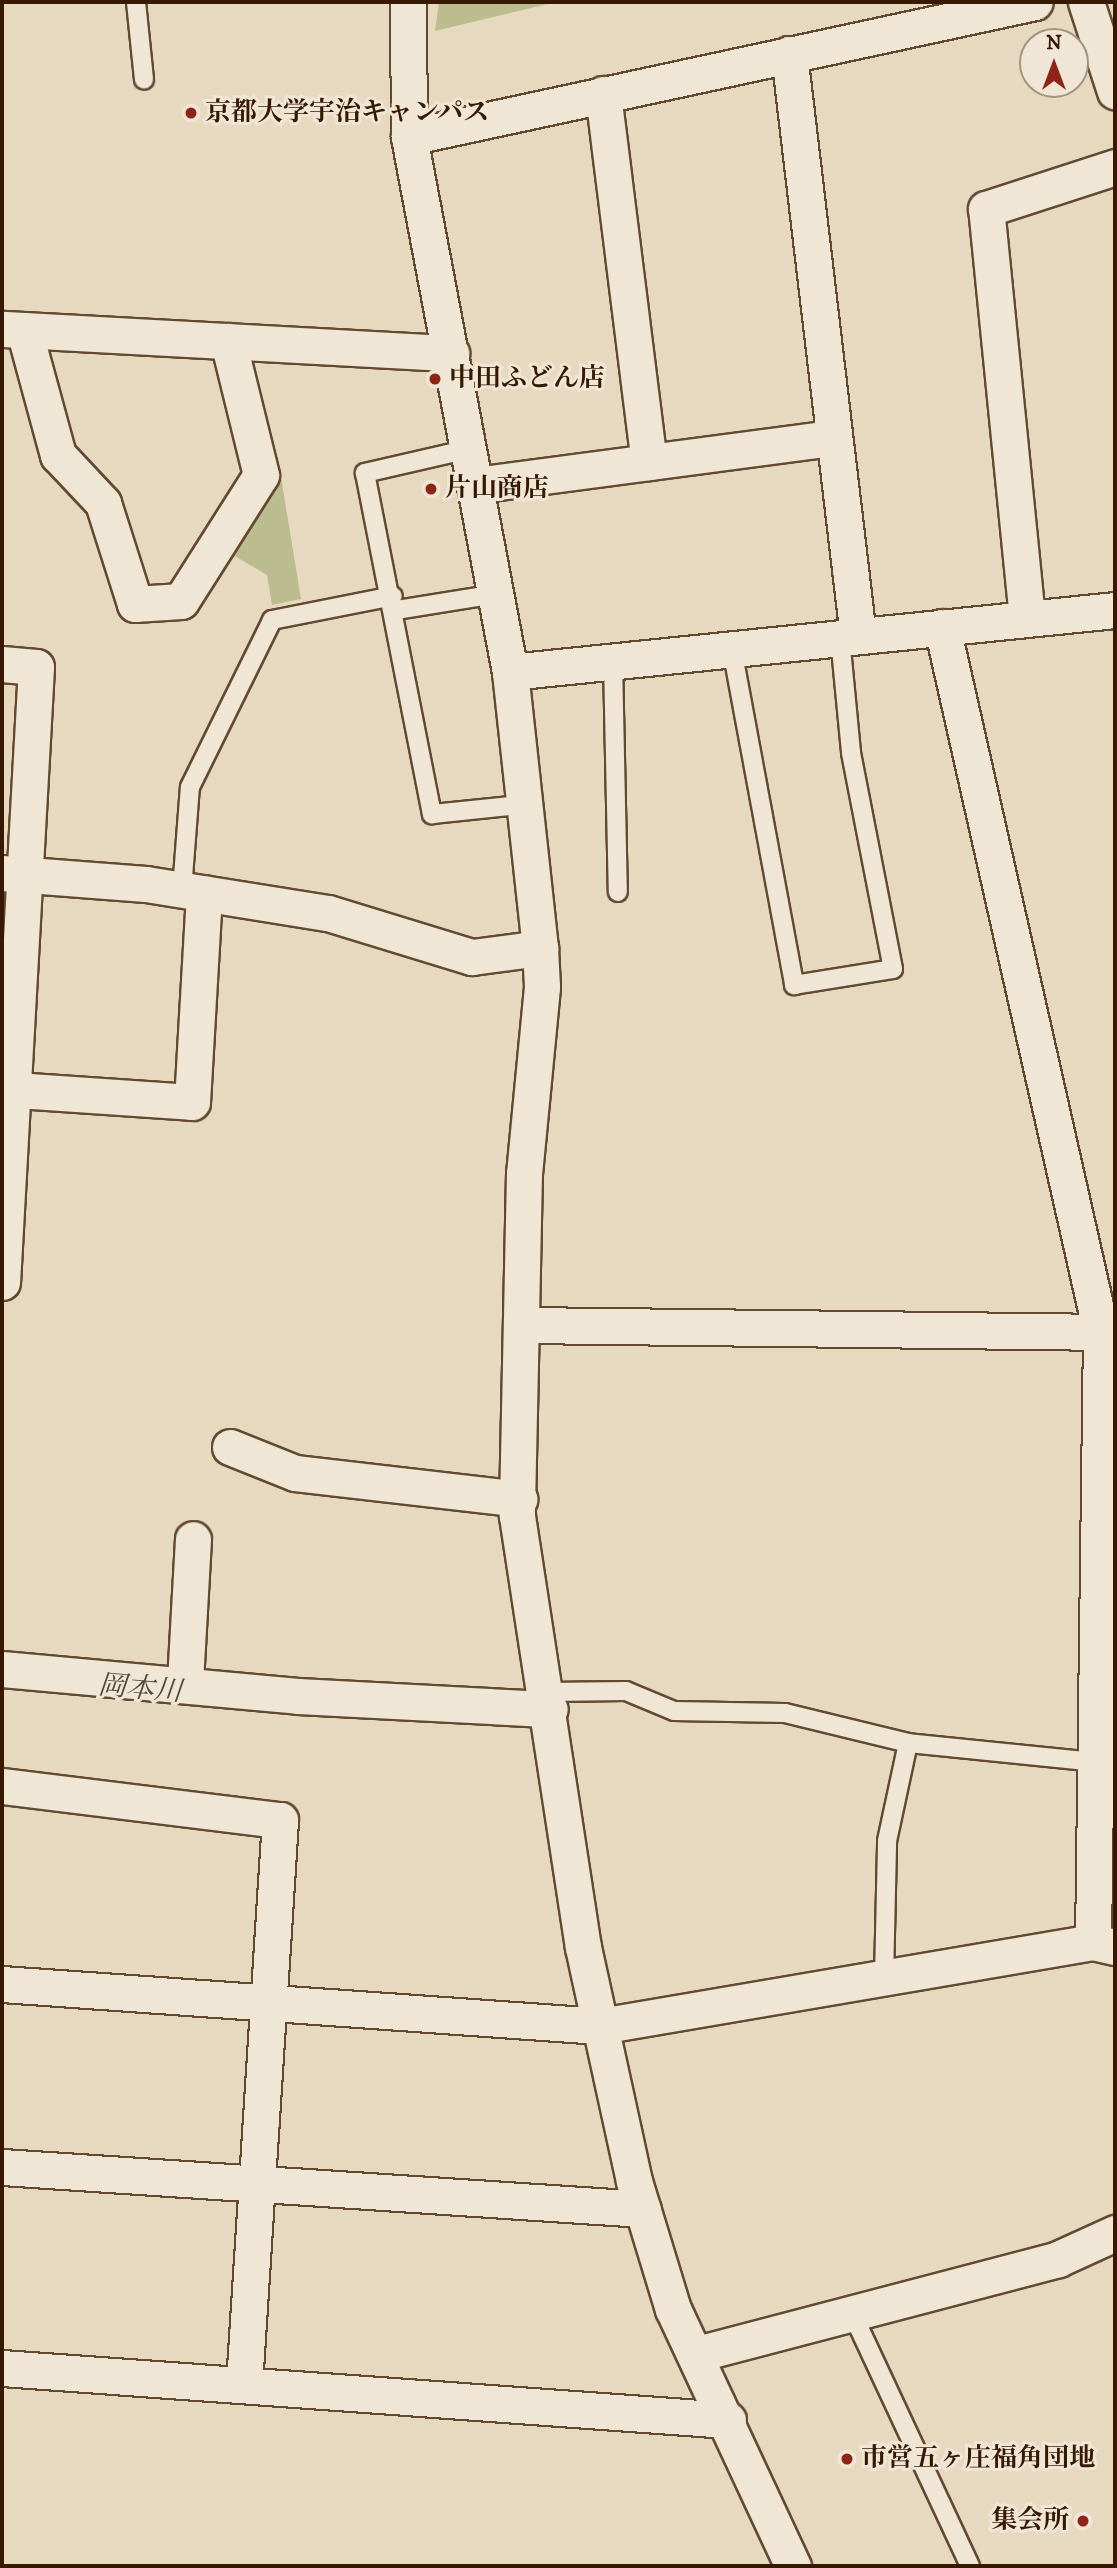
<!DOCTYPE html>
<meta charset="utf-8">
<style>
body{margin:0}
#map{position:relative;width:1117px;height:2568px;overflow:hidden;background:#e7d8c0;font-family:"IM FELL DW Pica","Noto Serif JP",serif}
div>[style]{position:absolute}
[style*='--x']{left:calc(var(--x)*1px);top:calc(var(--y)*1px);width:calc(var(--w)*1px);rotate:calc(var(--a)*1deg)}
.green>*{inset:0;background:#bcbd8e}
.roads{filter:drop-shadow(2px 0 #624930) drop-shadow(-2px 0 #624930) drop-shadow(0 2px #624930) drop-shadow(0 -2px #624930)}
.service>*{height:18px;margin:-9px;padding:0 9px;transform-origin:9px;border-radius:9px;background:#efe6d6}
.minor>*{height:35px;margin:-17.5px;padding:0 17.5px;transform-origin:17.5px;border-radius:17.5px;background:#efe6d6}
.dots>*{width:19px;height:19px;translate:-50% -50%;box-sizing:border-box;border:4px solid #efe6d6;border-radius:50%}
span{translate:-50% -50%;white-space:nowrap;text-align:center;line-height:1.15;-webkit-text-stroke:6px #efe6d6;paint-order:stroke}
.poi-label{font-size:26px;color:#361900;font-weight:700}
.left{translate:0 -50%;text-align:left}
.right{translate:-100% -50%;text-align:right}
.water-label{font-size:28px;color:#534937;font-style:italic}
.frame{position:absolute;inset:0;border:4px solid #361900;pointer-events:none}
.north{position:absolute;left:1019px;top:28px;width:70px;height:70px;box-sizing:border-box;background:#efe6d6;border:2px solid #a59480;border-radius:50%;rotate:0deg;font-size:19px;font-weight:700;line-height:28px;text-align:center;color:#361900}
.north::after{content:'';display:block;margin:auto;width:24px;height:32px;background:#8f2418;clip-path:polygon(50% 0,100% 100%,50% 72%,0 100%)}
</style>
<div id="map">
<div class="green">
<i style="clip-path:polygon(439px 2px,556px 2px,435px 31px)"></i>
<i style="clip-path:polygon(280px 471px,301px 599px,272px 605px,267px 575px,233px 555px)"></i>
</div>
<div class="roads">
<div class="service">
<i style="--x:136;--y:2;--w:78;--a:84.1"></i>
<i style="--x:469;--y:449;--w:107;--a:167"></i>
<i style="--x:365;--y:473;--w:348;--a:78.9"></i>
<i style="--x:432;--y:814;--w:97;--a:-5.9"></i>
<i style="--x:397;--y:610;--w:100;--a:-9.2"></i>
<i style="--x:732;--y:649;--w:342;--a:79.5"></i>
<i style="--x:794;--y:985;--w:100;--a:-9.2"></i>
<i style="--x:893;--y:969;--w:221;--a:-101"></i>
<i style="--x:851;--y:752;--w:115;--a:-95.5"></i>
<i style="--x:613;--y:661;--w:231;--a:88.8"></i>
<i style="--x:182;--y:890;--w:103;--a:-85.6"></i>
<i style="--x:190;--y:787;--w:186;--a:-63.8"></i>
<i style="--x:272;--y:620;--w:123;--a:-11.2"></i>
<i style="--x:548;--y:1692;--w:78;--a:-0.7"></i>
<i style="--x:626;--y:1691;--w:52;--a:22.6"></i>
<i style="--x:674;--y:1711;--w:111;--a:1"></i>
<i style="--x:785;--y:1713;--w:127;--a:13.7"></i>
<i style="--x:908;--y:1743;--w:188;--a:5.8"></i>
<i style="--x:884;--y:1978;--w:137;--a:-88.7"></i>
<i style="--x:887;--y:1841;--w:100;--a:-77.9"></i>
<i style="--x:853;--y:2315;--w:277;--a:65"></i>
</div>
<div class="minor">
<i style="--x:408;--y:2;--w:135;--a:89.6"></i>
<i style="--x:409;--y:137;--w:544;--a:79.31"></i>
<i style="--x:510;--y:672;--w:278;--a:83.8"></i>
<i style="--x:540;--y:948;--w:39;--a:87"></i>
<i style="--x:542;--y:987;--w:187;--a:95.5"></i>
<i style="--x:524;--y:1173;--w:343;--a:91.2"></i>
<i style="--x:517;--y:1516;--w:436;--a:81.3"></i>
<i style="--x:583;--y:1947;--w:239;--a:77.7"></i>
<i style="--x:634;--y:2181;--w:134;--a:73.1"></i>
<i style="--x:673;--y:2309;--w:284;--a:65"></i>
<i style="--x:1086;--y:2;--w:94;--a:72"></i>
<i style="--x:789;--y:54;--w:586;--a:83.24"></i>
<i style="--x:603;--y:94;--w:371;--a:82.9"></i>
<i style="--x:409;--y:137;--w:640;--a:-12.17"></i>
<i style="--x:4;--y:329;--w:448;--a:3.1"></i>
<i style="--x:24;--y:330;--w:130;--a:74.8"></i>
<i style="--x:58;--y:455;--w:66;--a:46.8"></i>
<i style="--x:103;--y:503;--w:106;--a:72.4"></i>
<i style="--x:135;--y:604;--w:46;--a:-3.7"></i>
<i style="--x:181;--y:601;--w:149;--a:-57.6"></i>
<i style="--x:261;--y:475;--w:138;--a:-103.8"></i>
<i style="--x:475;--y:485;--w:362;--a:-7.5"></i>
<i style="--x:1027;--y:618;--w:411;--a:-95.7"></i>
<i style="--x:986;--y:209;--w:136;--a:-18"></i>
<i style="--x:942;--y:627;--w:723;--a:77.29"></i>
<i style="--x:1101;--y:1332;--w:610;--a:90.75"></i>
<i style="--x:2;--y:664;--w:34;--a:5"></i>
<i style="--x:36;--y:667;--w:616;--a:93.16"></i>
<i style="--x:510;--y:672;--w:608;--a:-5.85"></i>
<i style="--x:2;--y:873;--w:144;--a:4.4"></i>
<i style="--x:146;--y:884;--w:184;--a:9.1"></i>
<i style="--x:328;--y:913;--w:151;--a:17"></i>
<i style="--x:472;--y:957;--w:69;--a:-7.5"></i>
<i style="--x:2;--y:1089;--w:190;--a:3.9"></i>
<i style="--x:192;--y:1102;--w:209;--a:-86.7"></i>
<i style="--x:522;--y:1325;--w:593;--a:0.68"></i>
<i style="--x:230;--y:1447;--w:70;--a:21.8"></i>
<i style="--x:295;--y:1473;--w:226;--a:6.6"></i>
<i style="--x:2;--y:1669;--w:297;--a:5.2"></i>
<i style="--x:298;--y:1696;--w:252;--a:3"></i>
<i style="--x:185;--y:1682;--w:143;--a:-86.8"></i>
<i style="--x:2;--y:1786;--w:280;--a:7"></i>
<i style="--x:280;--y:1820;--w:566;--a:93.65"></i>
<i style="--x:2;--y:1984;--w:599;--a:4.02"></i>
<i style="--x:600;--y:2026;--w:500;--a:-9.67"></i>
<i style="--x:1093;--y:1942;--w:23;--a:13"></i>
<i style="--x:2;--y:2167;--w:642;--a:3.75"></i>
<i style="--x:697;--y:2354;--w:373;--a:-14.7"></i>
<i style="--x:1058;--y:2259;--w:63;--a:-24.5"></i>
<i style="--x:2;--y:2368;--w:728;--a:4.1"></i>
</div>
</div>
<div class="dots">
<i style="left:191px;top:113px;background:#8f2418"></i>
<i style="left:435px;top:379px;background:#8f2418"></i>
<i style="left:431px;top:489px;background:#8f2418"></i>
<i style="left:847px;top:2459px;background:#8f2418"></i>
<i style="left:1083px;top:2521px;background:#8f2418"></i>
</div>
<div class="poi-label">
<span class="left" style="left:205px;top:113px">京都大学宇治キャンパス</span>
<span class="left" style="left:449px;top:379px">中田ふどん店</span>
<span class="left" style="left:445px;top:489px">片山商店</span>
<span class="left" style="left:861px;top:2459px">市営五ヶ庄福角団地</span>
<span class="right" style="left:1069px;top:2521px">集会所</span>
</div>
<div class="water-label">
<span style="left:140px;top:1689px;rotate:5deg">岡本川</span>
</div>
<div class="frame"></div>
<div class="north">N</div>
</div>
